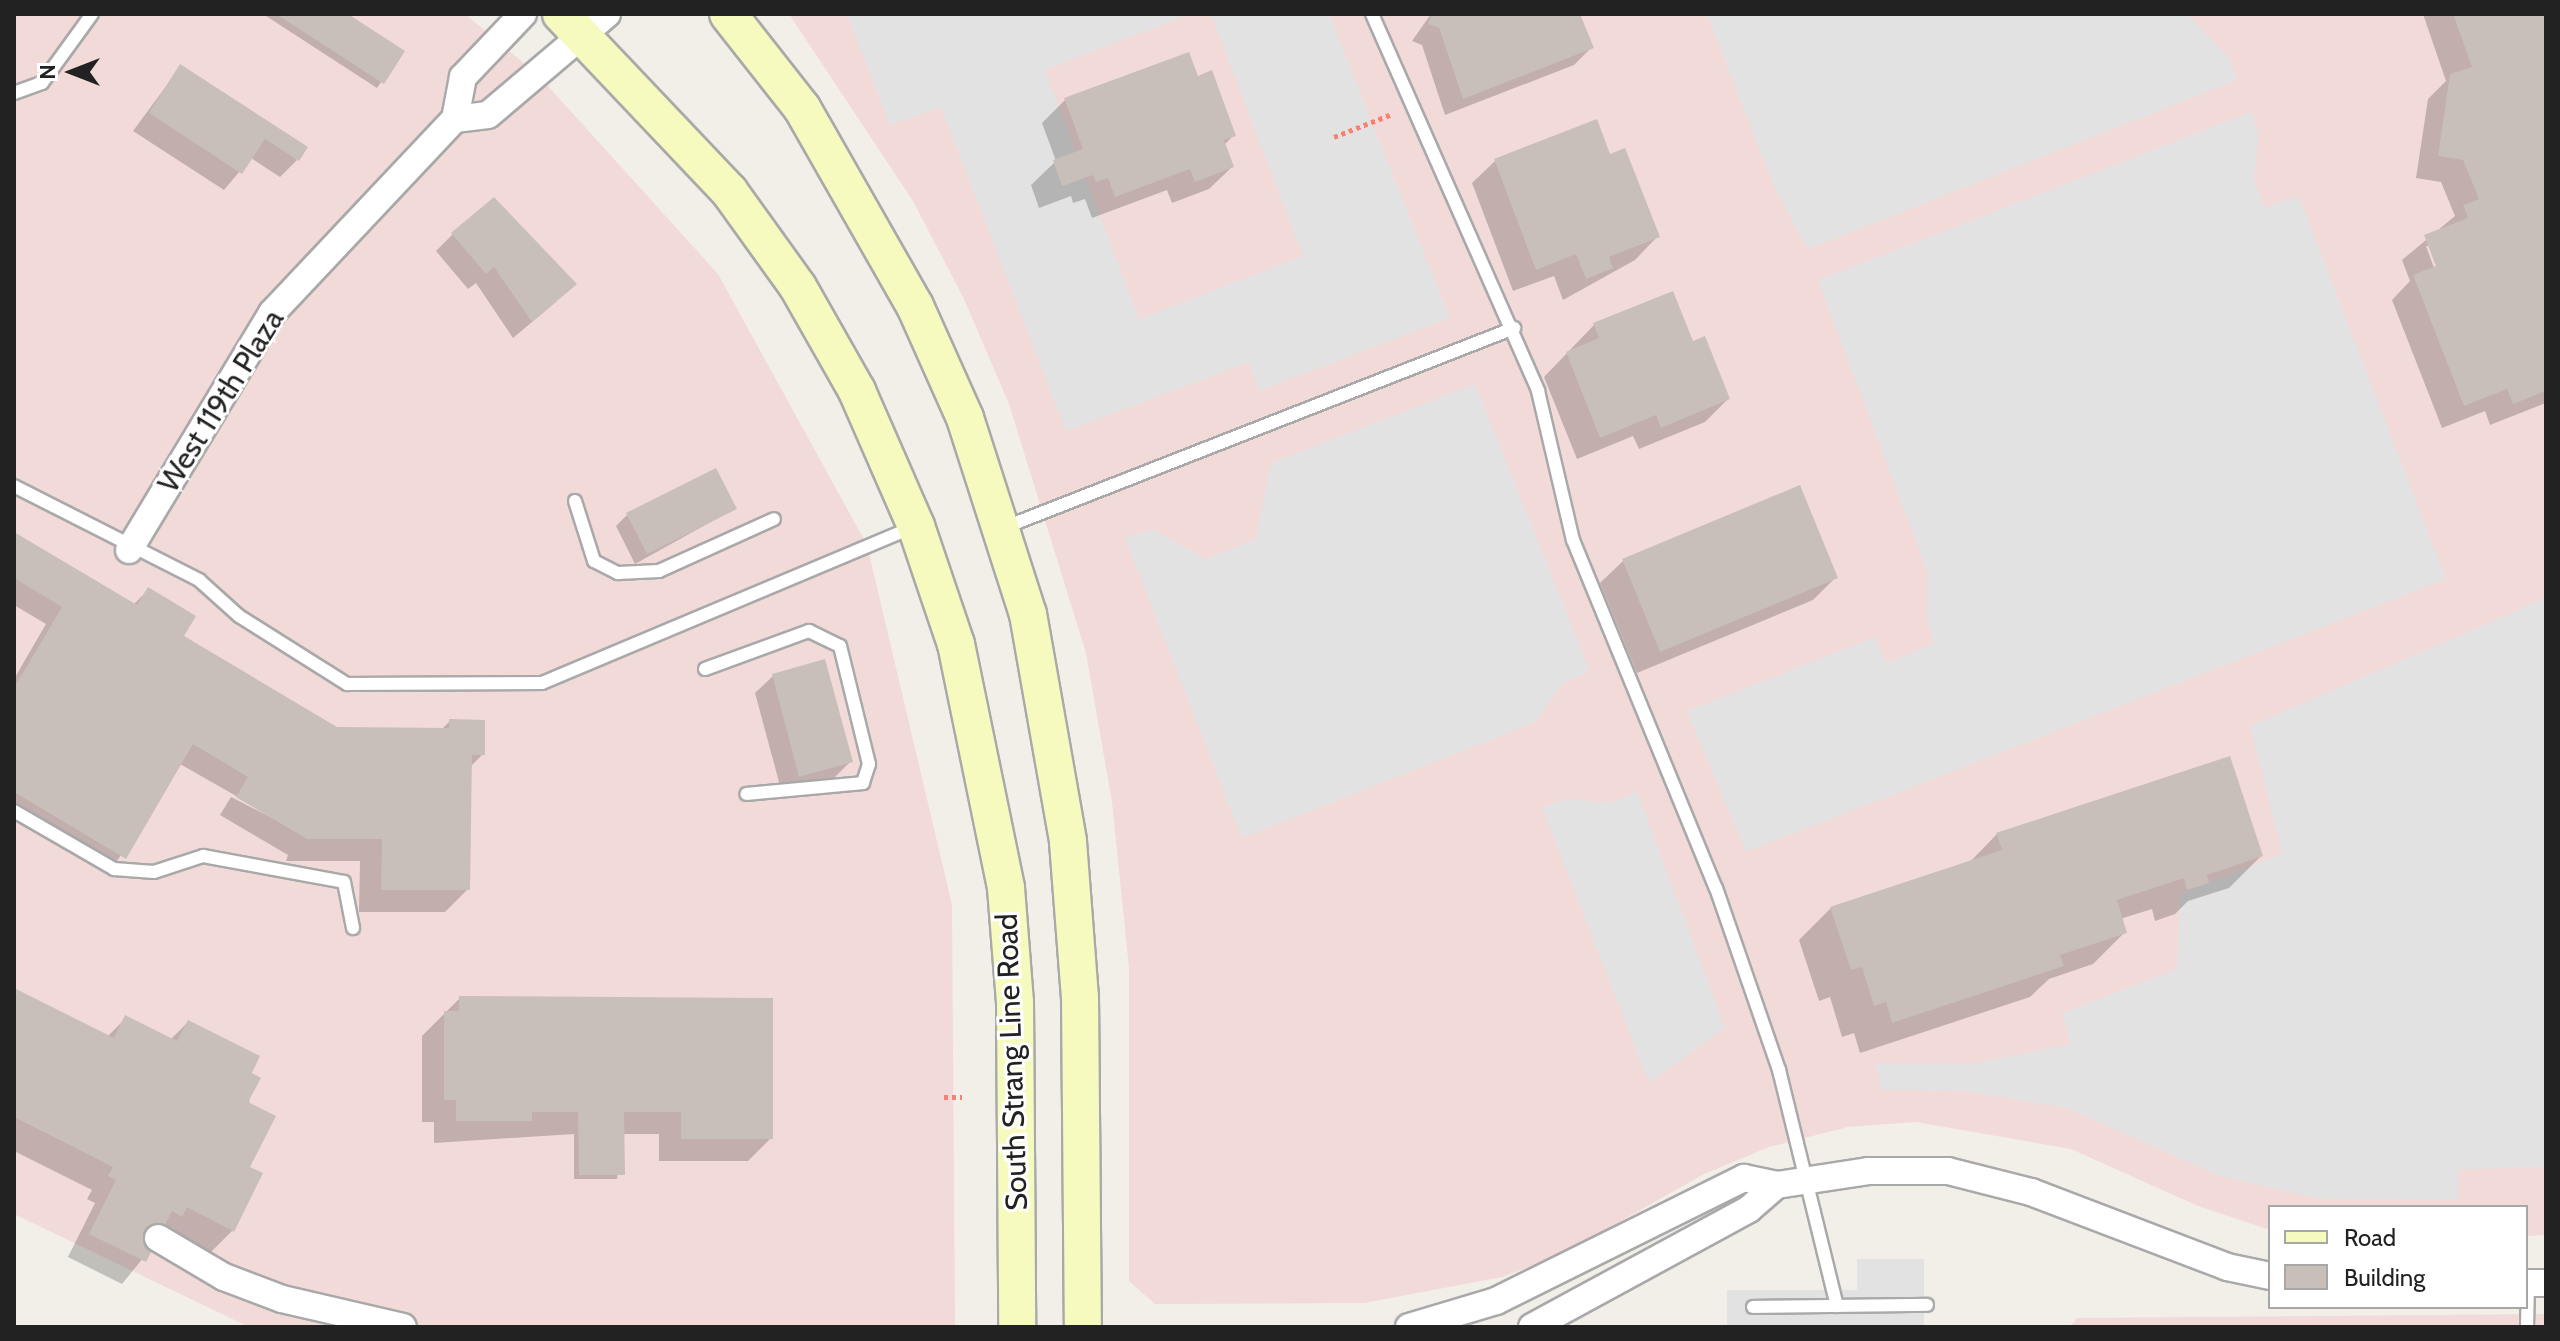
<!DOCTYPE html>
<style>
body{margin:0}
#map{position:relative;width:2560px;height:1341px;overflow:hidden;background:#f2efe9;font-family:Cabin,sans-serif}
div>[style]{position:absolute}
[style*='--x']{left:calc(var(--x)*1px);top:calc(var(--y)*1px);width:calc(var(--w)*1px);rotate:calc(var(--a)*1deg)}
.commercial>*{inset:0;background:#f2dad9}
.parking>*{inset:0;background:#e2e2e2}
.shadow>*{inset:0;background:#0003}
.building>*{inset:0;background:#c7bfb8}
.path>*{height:5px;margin-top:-2.5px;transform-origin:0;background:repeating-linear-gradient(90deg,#fa8072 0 4px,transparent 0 8px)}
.roads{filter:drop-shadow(2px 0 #a9a9a9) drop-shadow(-2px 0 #a9a9a9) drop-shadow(0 2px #a9a9a9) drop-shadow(0 -2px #a9a9a9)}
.lane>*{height:12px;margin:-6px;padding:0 6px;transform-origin:6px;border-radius:6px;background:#fff}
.street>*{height:26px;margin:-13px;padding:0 13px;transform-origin:13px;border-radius:13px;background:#fff}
.secondary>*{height:36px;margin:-18px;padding:0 18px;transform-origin:18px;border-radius:18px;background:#f7fabf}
span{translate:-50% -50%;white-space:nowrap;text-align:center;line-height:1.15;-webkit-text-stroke:6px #fff;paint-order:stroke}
.street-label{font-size:30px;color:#222}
.frame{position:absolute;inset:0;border:16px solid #222;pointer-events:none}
.legend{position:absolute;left:2268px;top:1205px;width:260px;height:104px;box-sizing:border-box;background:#fff;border:2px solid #a7a7a7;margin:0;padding:10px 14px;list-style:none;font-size:24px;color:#222}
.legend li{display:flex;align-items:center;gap:16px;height:40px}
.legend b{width:40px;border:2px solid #a7a7a7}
.north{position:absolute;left:32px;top:32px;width:80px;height:80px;-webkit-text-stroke:6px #fff;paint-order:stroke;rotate:270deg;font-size:22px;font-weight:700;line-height:32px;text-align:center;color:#222}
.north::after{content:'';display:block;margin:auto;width:28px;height:36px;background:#222;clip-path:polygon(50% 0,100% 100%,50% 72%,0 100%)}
</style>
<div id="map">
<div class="commercial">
<i style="clip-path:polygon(14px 14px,465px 14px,538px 75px,718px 274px,867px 545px,952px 905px,955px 1327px,249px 1327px,14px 1214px)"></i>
<i style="clip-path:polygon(789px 14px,2546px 14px,2546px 1235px,2526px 1236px,2526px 1207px,2270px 1207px,2270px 1230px,2198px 1206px,2071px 1149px,1916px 1122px,1848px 1127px,1769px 1147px,1704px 1174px,1561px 1255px,1502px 1277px,1364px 1303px,1155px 1304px,1129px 1281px,1129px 968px,1112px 802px,1086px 653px,1009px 404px,964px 299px,913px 201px)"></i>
<i style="clip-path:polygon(2546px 1314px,2546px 1327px,2070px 1327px,2077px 1318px)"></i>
</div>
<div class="parking">
<i style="clip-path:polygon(847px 14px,1190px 14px,1045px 70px,1139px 319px,1303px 256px,1211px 14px,1329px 14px,1450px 318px,1259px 391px,1249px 362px,1066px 431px,941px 107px,890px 125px)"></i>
<i style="clip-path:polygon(1707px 14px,2187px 14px,2229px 58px,2237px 80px,1808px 249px,1775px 189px)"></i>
<i style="clip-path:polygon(2251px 112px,2259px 134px,2254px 180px,2264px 208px,2299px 196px,2446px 579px,1746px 852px,1687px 711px,1875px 637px,1886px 663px,1935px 643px,1927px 621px,1927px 571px,1818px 280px)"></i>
<i style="clip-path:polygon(1475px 384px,1590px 671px,1562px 684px,1536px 722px,1242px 838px,1125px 538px,1152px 529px,1206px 559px,1256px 539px,1271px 463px)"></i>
<i style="clip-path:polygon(2546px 598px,2546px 1166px,2459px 1170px,2458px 1200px,2321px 1199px,2219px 1176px,2067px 1108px,1965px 1091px,1881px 1090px,1876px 1063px,1971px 1064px,2071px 1044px,2062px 1013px,2177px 969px,2180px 894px,2282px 854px,2250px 726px)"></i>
<i style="clip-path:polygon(1637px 791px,1725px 1028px,1649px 1083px,1542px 807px,1567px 799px,1611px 803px)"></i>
<i style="clip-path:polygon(1857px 1259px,1924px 1259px,1924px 1327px,1727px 1327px,1727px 1290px,1857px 1290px)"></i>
</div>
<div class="shadow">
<i style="clip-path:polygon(263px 14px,344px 14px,402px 52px,377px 88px)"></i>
<i style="clip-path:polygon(1431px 14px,1578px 14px,1591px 48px,1574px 65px,1445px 115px,1422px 45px,1412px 41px)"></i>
<i style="clip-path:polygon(evenodd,2423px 14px,2546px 14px,2546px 403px,2490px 425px,2485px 411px,2442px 428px,2392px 300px,2410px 281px,2402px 260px,2455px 216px,2441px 182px,2416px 178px,2428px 99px,2446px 81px,2423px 14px,2426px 246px,2430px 246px,2441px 275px,2437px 276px,2426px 246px)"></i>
<i style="clip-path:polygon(181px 66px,297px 160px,280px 177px,251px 158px,224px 190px,133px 131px)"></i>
<i style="clip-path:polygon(1197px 78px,1234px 135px,1224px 145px,1232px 167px,1209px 189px,1172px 203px,1167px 190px,1092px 218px,1085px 199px,1073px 203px,1071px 196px,1039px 208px,1031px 185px,1056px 161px,1042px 123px,1065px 100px)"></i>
<i style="clip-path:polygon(1608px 157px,1657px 237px,1635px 260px,1563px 300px,1554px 276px,1513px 291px,1472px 183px,1495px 161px)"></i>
<i style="clip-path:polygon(453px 234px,557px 301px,513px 338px,476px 283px,468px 289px,436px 251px)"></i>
<i style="clip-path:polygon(1594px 325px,1692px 344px,1728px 399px,1705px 422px,1639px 449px,1633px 436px,1577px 459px,1544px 377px)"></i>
<i style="clip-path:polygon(734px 509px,635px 564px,616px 526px,627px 515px)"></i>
<i style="clip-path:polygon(14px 534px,133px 605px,148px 590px,181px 637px,339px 730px,441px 730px,450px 721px,483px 754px,469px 768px,468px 889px,445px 912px,359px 912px,360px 861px,286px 861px,288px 855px,220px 815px,231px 797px,294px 829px,180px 764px,108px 875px,14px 819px,14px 679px,46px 624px,14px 605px)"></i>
<i style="clip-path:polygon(1623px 561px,1836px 577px,1813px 600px,1637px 673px,1600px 583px)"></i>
<i style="clip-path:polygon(773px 676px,851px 761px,833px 779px,782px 793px,755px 693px)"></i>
<i style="clip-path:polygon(1997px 834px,2261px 856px,2229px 888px,2188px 901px,2175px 914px,2155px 921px,2152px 909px,2120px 919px,2125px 932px,2093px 964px,2049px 979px,2030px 997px,1860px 1053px,1854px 1033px,1842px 1037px,1830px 997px,1819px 1001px,1799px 940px,1831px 908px,1968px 864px)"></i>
<i style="clip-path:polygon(14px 990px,107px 1037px,126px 1018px,170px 1040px,188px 1022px,250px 1074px,247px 1168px,233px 1230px,210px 1253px,166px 1230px,122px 1284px,68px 1257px,95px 1203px,87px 1199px,92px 1190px,14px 1151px)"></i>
<i style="clip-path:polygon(460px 998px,771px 1138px,748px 1161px,659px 1161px,659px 1134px,622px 1134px,617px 1179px,574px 1179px,574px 1134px,434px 1143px,434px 1122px,422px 1122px,422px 1036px)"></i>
</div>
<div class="building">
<i style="clip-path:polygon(276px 14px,348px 14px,405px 51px,384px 84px)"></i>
<i style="clip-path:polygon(1432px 14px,1580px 14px,1594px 48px,1463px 99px,1439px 28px,1428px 24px)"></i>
<i style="clip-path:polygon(2453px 14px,2546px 14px,2546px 391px,2513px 404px,2507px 389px,2464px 406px,2413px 275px,2436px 266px,2424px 235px,2468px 218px,2463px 205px,2479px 199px,2463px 160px,2438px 156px,2450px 74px,2472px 67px)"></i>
<i style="clip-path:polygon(1189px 52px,1198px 76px,1212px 70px,1236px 136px,1224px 140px,1234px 167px,1195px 182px,1190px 169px,1115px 197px,1108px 178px,1096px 182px,1093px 175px,1062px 186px,1053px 160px,1083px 149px,1064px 98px)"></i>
<i style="clip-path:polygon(180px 64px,308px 147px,299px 161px,265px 139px,242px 174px,149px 113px)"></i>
<i style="clip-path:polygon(1597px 119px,1610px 154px,1625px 148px,1660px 237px,1609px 257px,1613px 268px,1586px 279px,1576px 254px,1536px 270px,1494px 159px)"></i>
<i style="clip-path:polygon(494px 197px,577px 284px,532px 322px,494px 267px,486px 274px,451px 233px)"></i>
<i style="clip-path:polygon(1673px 291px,1693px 341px,1705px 336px,1730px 399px,1661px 428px,1656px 415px,1600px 438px,1566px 352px,1599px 338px,1593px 323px)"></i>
<i style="clip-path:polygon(716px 468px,737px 509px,647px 554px,626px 513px)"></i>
<i style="clip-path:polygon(1800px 485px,1838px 578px,1660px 652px,1622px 559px)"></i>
<i style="clip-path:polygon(14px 532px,137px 605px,148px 587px,196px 616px,184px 636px,337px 727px,449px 728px,449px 719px,485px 720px,485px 755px,472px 755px,470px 890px,381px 890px,382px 839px,307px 839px,236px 797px,248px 777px,193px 744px,126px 859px,14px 792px,14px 688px,62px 607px,14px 578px)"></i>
<i style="clip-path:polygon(825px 659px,853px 762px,799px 777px,772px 674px)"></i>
<i style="clip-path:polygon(2230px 756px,2263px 856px,2207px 875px,2209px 883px,2187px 890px,2184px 878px,2117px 900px,2127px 933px,2060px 955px,2064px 966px,1892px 1023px,1886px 1002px,1874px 1006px,1862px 967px,1851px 970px,1830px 907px,2002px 850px,1996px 833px)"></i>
<i style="clip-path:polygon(14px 988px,114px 1038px,125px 1015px,177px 1041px,188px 1020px,260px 1056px,252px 1073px,261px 1078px,248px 1102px,276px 1116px,250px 1167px,263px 1173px,234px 1232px,187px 1207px,182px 1217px,172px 1211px,146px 1262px,89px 1234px,116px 1180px,108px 1176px,113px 1167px,14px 1117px)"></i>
<i style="clip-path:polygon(459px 996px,773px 998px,773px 1139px,681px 1139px,681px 1112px,624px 1112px,625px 1175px,579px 1175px,578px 1112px,532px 1112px,532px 1121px,456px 1121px,456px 1100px,444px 1100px,444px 1011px,459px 1011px)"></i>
</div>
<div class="path">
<i style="--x:1334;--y:137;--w:62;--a:-21.6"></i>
<i style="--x:944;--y:1097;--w:18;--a:0"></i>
</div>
<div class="roads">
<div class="lane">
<i style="--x:1372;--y:14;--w:412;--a:66.2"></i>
<i style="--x:1538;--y:391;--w:153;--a:76.8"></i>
<i style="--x:1573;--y:540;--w:376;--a:67.7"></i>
<i style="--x:1716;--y:888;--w:193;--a:70.9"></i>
<i style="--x:1779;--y:1070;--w:243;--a:76.2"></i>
<i style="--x:14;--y:93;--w:30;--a:-20"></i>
<i style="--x:42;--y:83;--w:85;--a:-54.1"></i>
<i style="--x:14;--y:486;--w:208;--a:26.9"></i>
<i style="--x:199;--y:580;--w:54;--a:42"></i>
<i style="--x:239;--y:616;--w:128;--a:32.2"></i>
<i style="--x:347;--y:684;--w:195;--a:-0.3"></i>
<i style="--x:542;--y:683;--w:402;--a:-22.8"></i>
<i style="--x:575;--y:501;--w:63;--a:72.4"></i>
<i style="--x:594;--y:561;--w:27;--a:27"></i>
<i style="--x:618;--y:573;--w:41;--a:-2.8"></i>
<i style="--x:659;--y:571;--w:126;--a:-24.3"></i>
<i style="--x:1003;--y:528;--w:549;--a:-21.37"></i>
<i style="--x:705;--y:669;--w:111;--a:-20.1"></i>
<i style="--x:809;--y:631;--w:34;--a:26"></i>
<i style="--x:840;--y:646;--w:122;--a:76.2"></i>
<i style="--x:869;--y:764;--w:20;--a:108"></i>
<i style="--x:863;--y:783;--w:117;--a:174.6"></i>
<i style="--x:14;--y:811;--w:116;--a:30.1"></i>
<i style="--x:114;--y:869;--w:40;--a:4.3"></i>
<i style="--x:154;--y:872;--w:52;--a:-18.1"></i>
<i style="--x:203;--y:856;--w:143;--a:10.4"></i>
<i style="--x:344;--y:882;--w:47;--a:78.9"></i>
<i style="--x:1753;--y:1307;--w:174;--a:-0.7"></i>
<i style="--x:2527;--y:1327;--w:44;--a:-88.7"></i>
</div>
<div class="street">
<i style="--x:455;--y:119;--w:33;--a:-7"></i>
<i style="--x:488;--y:115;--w:156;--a:-40.3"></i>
<i style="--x:129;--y:550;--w:277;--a:-58.9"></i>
<i style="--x:272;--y:313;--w:267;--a:-46.7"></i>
<i style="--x:455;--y:119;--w:43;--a:-79.2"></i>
<i style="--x:463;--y:77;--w:87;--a:-46.4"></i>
<i style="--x:158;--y:1238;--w:77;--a:30.6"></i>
<i style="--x:224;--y:1277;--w:62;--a:20.8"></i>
<i style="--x:282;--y:1299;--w:124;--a:13"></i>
<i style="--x:2526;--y:1283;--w:20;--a:0"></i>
<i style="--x:1409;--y:1327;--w:91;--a:-16.6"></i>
<i style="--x:1496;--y:1301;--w:277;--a:-26.4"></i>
<i style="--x:1744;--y:1178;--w:34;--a:12"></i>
<i style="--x:1777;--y:1185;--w:92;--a:-8.7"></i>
<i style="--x:1868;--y:1171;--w:80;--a:0"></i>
<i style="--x:1948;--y:1171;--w:86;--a:14.2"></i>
<i style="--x:2031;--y:1192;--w:210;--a:20.9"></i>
<i style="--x:2227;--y:1267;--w:44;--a:11.8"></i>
<i style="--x:1532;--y:1327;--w:247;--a:-28.5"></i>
<i style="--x:1749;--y:1209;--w:37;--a:-41"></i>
</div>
<div class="secondary">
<i style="--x:561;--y:14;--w:244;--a:46.5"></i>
<i style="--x:729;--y:191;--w:118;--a:54.3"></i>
<i style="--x:798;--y:287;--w:120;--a:60.4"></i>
<i style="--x:857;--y:391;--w:147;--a:66.4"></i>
<i style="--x:916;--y:526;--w:125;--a:71.3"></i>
<i style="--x:956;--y:644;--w:249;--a:78.4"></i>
<i style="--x:1006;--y:888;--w:114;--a:85.5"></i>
<i style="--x:1015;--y:1002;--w:325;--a:89.6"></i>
<i style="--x:728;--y:14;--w:120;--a:51.8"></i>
<i style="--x:802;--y:108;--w:228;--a:60.3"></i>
<i style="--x:915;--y:306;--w:123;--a:65.9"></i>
<i style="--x:965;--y:418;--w:206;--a:72.2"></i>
<i style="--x:1028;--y:614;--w:231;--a:80"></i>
<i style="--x:1068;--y:842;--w:155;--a:85.6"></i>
<i style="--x:1080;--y:997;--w:330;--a:89.5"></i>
</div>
</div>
<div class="street-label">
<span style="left:221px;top:401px;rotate:-58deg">West 119th Plaza</span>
<span style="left:1012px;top:1062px;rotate:-92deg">South Strang Line Road</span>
</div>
<div class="frame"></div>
<ul class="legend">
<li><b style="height:10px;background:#f7fabf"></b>Road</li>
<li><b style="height:22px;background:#c7bfb8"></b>Building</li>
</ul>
<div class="north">N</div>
</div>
